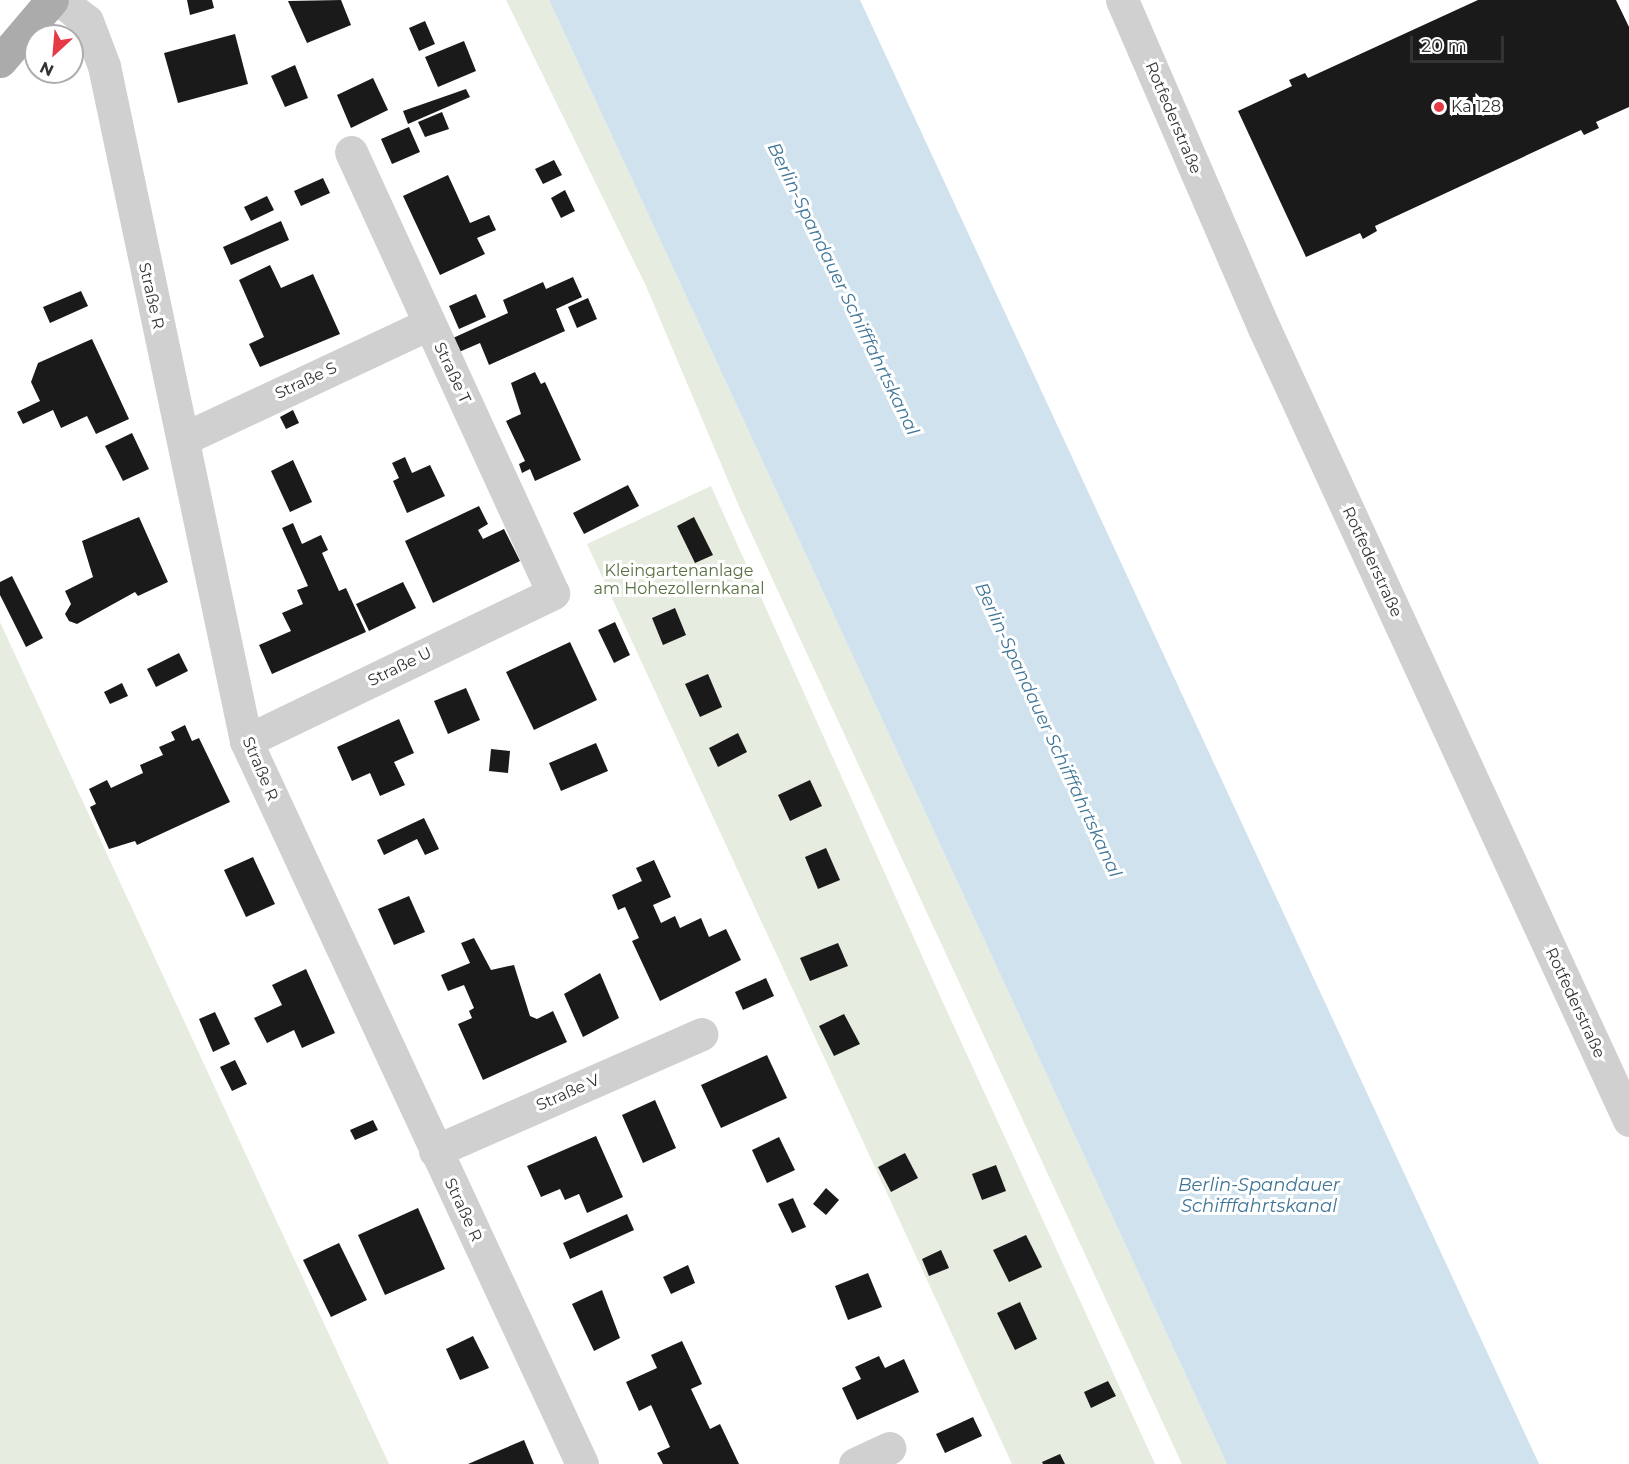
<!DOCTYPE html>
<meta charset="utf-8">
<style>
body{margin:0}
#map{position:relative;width:1629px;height:1464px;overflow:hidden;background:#fff;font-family:Montserrat,sans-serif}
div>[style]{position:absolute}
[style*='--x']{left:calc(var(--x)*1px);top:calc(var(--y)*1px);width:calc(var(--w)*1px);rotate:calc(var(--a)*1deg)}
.green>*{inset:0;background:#e6ecdf}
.water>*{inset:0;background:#cfe2ee}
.building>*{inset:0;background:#1a1a1a}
.minor>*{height:33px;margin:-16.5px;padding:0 16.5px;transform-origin:16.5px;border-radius:16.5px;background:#d0d0d0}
.major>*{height:33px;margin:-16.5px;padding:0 16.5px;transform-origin:16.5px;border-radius:16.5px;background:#ababab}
.dots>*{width:16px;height:16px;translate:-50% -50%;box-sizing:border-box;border:3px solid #fff;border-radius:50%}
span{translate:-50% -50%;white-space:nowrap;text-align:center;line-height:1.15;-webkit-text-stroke:6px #fff;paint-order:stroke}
.poi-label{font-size:16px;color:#333}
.left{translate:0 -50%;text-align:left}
.street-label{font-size:16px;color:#333}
.park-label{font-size:16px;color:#56703f}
.water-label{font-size:18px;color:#3f7597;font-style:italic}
.north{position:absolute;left:24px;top:24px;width:60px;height:60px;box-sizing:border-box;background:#fff;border:2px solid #adadad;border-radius:50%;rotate:206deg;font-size:16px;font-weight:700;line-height:24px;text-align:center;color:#333}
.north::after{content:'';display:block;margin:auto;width:21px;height:27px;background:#e63946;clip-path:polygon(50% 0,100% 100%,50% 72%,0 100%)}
.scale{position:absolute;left:1410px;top:36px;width:94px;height:27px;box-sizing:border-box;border:3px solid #333;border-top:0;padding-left:8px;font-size:18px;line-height:21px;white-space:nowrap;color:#333;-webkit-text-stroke:4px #fff;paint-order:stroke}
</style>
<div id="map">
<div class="green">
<i style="clip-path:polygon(506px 0,549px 0,1227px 1464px,1182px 1464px,741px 511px,646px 286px)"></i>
<i style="clip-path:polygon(711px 486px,940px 996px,1155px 1464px,1012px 1464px,587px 544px)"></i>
<i style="clip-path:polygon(0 622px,148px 943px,389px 1464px,0 1464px)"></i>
</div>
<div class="water">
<i style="clip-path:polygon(549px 0,860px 0,1539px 1464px,1227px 1464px)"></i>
</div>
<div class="building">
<i style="clip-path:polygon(187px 0,212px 0,214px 8px,190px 15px)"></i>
<i style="clip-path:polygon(341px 0,351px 25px,307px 43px,288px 1px)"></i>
<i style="clip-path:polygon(1478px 0,1616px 0,1629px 27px,1629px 107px,1596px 122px,1599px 128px,1584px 135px,1581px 130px,1375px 226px,1377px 231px,1363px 239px,1360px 233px,1306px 257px,1238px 111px,1292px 86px,1289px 80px,1305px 73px,1308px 78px)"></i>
<i style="clip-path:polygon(425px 21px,435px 44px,419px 51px,409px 28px)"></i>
<i style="clip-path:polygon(235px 34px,248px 84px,178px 103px,164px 53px)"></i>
<i style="clip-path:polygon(464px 41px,476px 71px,438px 87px,425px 57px)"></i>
<i style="clip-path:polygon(295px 65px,308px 98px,285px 107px,271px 76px)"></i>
<i style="clip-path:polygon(373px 78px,388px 110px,351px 128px,337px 95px)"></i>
<i style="clip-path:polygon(466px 89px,470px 97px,408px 124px,403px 111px)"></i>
<i style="clip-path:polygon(442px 112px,449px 129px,425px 137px,418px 122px)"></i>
<i style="clip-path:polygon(409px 127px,420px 152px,392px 164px,381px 139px)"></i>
<i style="clip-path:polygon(554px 160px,562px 175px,543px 184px,535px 169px)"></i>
<i style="clip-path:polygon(448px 175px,470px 223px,489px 215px,496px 230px,477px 238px,485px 254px,440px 275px,403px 196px)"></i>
<i style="clip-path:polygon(323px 178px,330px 193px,301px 206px,294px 191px)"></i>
<i style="clip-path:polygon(565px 190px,575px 211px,561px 218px,551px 198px)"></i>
<i style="clip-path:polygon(267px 196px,274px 210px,251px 221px,244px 207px)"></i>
<i style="clip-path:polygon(281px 221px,289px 240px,231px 265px,223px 247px)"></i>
<i style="clip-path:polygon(270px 265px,281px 288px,313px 274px,340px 334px,260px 367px,249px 344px,264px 337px,239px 280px)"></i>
<i style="clip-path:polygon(573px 277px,582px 297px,556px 309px,565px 331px,489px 365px,480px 343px,459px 352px,453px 338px,508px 313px,503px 300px,543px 282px,546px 289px)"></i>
<i style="clip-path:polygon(81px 291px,88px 306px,50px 323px,43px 307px)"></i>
<i style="clip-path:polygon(476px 294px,486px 317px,459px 329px,449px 306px)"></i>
<i style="clip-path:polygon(588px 298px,597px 319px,577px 328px,568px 307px)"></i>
<i style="clip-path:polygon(92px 339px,129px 419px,96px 434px,87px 416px,61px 428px,53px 410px,23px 424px,17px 412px,40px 401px,31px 382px,38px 363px)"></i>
<i style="clip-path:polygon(535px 372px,541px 384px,545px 382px,581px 460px,535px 481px,530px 469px,522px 473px,519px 464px,525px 461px,506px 421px,521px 414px,511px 383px)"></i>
<i style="clip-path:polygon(293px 410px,299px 423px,286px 429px,280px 417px)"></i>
<i style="clip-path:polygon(132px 433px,149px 469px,123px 481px,105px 446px)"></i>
<i style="clip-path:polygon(405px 457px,412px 473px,430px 465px,445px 496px,407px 513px,393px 481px,399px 478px,392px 463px)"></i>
<i style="clip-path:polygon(293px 460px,312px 502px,290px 512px,271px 471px)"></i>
<i style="clip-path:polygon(628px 485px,639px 506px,584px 534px,573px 513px)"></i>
<i style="clip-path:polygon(479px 506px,488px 524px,478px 530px,483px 539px,504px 529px,520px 561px,433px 603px,405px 541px)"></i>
<i style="clip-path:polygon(139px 517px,168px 582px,138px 596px,135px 592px,77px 624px,69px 621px,65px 614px,71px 604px,65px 591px,93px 577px,82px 541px)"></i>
<i style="clip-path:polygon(694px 517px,713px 555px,695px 563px,677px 526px)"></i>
<i style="clip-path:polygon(293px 523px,302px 544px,321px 535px,328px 550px,322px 553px,339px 591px,346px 588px,366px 632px,272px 674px,259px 645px,291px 631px,282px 613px,303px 604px,297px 590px,308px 586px,282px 528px)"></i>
<i style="clip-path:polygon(12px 576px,43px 638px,26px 647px,0 595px,0 582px)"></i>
<i style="clip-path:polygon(403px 582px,416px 608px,369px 631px,356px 604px)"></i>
<i style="clip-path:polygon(675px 608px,686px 635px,663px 645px,652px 618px)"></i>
<i style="clip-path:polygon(615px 622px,630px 655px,614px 663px,598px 630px)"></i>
<i style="clip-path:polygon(570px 642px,597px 700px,534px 730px,506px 672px)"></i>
<i style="clip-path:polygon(179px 653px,188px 671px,156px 687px,147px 669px)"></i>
<i style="clip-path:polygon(708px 674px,722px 707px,700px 717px,685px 684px)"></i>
<i style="clip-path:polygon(122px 683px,128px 696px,110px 704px,104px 692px)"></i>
<i style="clip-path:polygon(466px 688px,480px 720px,448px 734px,434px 701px)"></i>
<i style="clip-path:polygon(399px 719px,414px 753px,394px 762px,405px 785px,380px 796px,370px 773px,352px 781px,337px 747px)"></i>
<i style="clip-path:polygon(185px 725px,192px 741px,199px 738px,230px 802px,137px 845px,135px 841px,109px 849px,90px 807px,96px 804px,89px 789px,107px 780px,111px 788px,143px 773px,140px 765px,163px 755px,159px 747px,175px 740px,171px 732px)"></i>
<i style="clip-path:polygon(738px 733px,747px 752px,718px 767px,709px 748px)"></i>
<i style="clip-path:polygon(596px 743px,608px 771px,561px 791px,549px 763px)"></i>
<i style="clip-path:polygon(491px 749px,510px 751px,508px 773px,489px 771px)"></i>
<i style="clip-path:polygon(810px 780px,822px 806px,790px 821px,778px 795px)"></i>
<i style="clip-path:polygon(424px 818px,439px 849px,425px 855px,417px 839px,384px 855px,377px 840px)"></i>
<i style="clip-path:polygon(826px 848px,840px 880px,818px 889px,805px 857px)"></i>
<i style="clip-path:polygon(253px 857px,275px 904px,246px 917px,224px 870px)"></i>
<i style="clip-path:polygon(654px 860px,671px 897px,653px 905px,661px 923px,675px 916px,680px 928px,701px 918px,709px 937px,726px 929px,741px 960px,660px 1001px,632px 941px,639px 938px,625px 907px,618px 910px,612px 895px,642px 881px,636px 868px)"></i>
<i style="clip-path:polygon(409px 896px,425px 932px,394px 945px,378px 909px)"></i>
<i style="clip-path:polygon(474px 938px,491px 970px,514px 965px,530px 1016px,537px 1019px,553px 1011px,567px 1042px,483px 1080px,458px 1024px,472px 1018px,469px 1011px,474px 1008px,464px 985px,448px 991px,441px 975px,470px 963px,461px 943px)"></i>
<i style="clip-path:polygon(838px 943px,848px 966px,810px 981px,800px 958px)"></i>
<i style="clip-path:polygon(306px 969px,335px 1033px,302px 1048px,294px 1030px,267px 1043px,254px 1018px,282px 1005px,272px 985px)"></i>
<i style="clip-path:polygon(600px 973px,619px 1018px,583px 1037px,564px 994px)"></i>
<i style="clip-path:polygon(766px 978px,774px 996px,743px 1010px,735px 992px)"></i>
<i style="clip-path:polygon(215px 1012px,230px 1044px,213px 1052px,199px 1019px)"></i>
<i style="clip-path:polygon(844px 1014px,860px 1044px,834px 1056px,819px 1026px)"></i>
<i style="clip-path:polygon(767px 1055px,787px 1098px,721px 1128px,701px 1085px)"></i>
<i style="clip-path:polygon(235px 1060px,247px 1084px,232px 1091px,220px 1067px)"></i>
<i style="clip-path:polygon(655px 1100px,676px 1148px,643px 1163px,622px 1115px)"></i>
<i style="clip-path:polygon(373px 1120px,378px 1130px,355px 1140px,350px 1130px)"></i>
<i style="clip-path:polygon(596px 1136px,623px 1197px,587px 1213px,579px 1194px,565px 1200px,560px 1189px,541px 1197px,527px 1166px)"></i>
<i style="clip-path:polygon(779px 1137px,795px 1170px,767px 1183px,752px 1150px)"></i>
<i style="clip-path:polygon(905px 1153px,918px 1178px,891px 1192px,878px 1167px)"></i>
<i style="clip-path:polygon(996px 1165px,1006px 1191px,982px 1200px,972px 1174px)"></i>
<i style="clip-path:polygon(826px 1188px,839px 1200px,826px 1215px,813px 1204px)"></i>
<i style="clip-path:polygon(793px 1198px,806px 1227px,792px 1233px,778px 1204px)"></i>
<i style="clip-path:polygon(418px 1208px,445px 1269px,385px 1295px,358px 1235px)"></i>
<i style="clip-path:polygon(627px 1214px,634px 1230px,570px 1259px,563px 1243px)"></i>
<i style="clip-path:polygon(1026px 1235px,1042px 1267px,1009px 1282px,993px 1250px)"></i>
<i style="clip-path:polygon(339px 1243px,367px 1300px,331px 1317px,303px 1260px)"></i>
<i style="clip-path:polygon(941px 1250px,949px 1268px,929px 1276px,922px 1259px)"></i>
<i style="clip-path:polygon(688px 1265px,695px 1283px,671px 1294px,663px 1277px)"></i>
<i style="clip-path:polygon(868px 1273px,882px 1307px,848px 1320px,835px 1286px)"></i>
<i style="clip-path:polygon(602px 1290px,620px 1338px,594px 1351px,572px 1304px)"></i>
<i style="clip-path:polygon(1020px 1302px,1037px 1339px,1015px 1350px,997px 1313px)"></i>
<i style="clip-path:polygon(473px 1336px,489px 1368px,460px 1380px,446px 1349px)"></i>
<i style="clip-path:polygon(682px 1341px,702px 1384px,691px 1389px,710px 1429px,720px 1424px,739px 1464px,663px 1464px,657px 1453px,670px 1447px,651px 1405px,639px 1411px,626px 1382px,657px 1368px,651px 1355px)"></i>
<i style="clip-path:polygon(879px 1356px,885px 1368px,904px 1359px,919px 1392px,857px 1420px,842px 1388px,861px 1379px,855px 1367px)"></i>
<i style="clip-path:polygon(1108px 1381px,1116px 1396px,1091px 1408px,1084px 1392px)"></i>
<i style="clip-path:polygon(973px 1417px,982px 1436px,945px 1453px,936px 1434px)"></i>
<i style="clip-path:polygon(524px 1440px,534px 1464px,468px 1464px)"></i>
<i style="clip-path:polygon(1060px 1454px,1065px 1464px,1043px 1464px,1042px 1462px)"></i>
</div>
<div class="minor">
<i style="--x:60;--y:0;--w:34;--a:38"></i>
<i style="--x:87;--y:21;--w:48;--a:69.3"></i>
<i style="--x:104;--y:66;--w:690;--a:78.12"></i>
<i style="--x:246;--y:741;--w:797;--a:65.07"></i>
<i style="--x:1122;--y:0;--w:357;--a:66.6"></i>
<i style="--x:1264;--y:328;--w:872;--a:65.26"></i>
<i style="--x:183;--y:439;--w:272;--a:-25.1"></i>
<i style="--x:246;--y:741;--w:341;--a:-25.7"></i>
<i style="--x:553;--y:593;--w:485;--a:-114.6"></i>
<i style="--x:435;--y:1151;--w:291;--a:-23.7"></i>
<i style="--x:855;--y:1464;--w:38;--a:-25"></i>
</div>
<div class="major">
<i style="--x:0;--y:61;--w:80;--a:-49.6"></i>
</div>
<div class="dots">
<i style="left:1439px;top:107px;background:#e63946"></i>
</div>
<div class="poi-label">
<span class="left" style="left:1451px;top:107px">Ka 128</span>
</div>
<div class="street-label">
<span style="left:1173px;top:118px;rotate:67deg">Rotfederstraße</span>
<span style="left:151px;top:296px;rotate:77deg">Straße R</span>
<span style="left:452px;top:373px;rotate:65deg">Straße T</span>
<span style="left:306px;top:381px;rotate:-25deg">Straße S</span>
<span style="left:1372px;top:562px;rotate:65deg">Rotfederstraße</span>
<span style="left:400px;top:667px;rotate:-26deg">Straße U</span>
<span style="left:260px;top:769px;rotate:67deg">Straße R</span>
<span style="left:1575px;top:1003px;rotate:65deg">Rotfederstraße</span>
<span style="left:568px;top:1093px;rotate:-24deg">Straße V</span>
<span style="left:463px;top:1210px;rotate:65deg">Straße R</span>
</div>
<div class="park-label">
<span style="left:679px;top:580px">Kleingartenanlage<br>am Hohezollernkanal</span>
</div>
<div class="water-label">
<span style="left:843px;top:289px;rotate:64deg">Berlin-Spandauer Schifffahrtskanal</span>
<span style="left:1048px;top:730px;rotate:65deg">Berlin-Spandauer Schifffahrtskanal</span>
<span style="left:1259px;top:1196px">Berlin-Spandauer<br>Schifffahrtskanal</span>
</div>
<div class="north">N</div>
<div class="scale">20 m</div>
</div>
